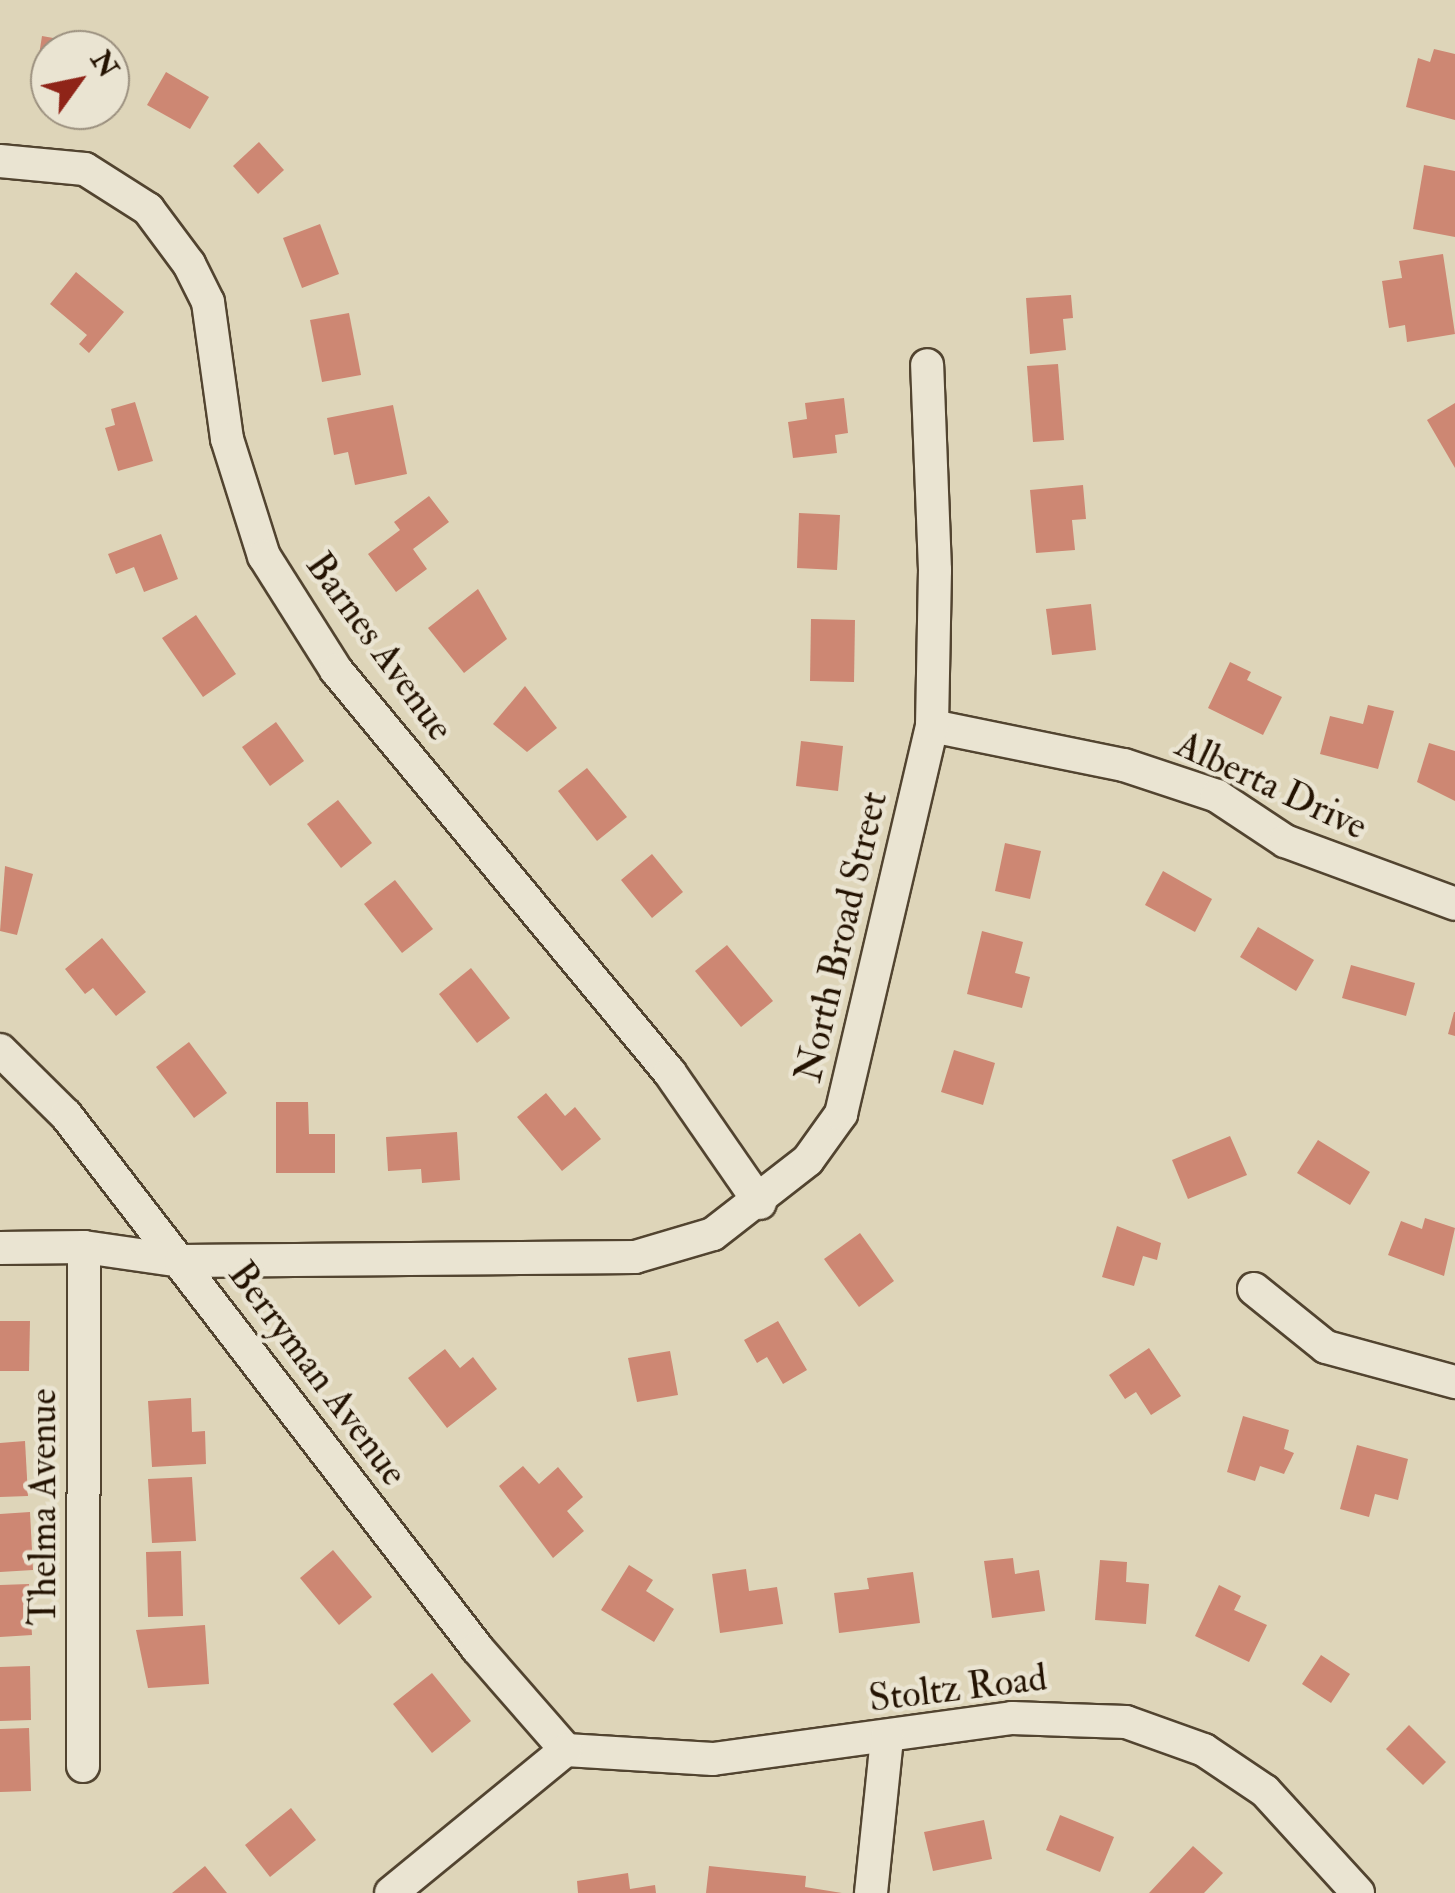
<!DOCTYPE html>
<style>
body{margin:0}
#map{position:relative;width:1455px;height:1893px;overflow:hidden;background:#ded5b9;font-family:"IM FELL Double Pica",serif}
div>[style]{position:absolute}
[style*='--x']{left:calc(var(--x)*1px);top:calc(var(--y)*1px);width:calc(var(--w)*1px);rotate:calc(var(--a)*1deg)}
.building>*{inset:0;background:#cd8773}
.roads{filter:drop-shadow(2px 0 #524430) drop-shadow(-2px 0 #524430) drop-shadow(0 2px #524430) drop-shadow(0 -2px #524430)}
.minor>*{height:32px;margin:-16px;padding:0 16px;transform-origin:16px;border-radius:16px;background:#eae4d2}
span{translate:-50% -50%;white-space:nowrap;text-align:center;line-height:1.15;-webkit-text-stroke:9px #eae4d2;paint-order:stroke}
.street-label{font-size:38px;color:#241302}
.north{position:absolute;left:30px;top:30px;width:100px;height:100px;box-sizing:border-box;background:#eae4d2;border:2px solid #9b907f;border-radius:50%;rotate:57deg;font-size:28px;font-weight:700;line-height:40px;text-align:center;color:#241302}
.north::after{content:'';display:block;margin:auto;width:35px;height:45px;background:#8f2418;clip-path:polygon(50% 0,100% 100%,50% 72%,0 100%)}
</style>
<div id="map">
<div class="building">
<i style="clip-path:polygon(42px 36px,104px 47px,103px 50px,50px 50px,50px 77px,36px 74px)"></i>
<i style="clip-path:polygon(1434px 49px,1455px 54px,1455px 120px,1406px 107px,1418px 58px,1430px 62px)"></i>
<i style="clip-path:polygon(166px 72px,209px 97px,190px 129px,147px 105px)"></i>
<i style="clip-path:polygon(259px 142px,284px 170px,258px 194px,233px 166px)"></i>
<i style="clip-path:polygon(1424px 165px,1455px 171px,1455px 237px,1413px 229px)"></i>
<i style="clip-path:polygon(320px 224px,339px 274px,302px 288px,283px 238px)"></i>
<i style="clip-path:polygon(1443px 254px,1455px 334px,1407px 342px,1405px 325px,1389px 328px,1382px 281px,1402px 278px,1399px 261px)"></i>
<i style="clip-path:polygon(76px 272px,124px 312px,89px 353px,79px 344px,87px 335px,50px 304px)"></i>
<i style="clip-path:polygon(1071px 295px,1073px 318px,1063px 319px,1066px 350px,1030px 354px,1026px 298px)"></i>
<i style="clip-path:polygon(349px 313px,361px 375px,322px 382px,310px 320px)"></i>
<i style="clip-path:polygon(1058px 364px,1064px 440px,1033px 442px,1027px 366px)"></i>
<i style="clip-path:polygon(844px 398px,848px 433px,835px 435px,837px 453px,793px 458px,788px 422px,807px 419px,805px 403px)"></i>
<i style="clip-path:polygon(135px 402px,153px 461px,118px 471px,105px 428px,115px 425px,111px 409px)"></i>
<i style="clip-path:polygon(1455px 403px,1455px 468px,1427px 420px)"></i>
<i style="clip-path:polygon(393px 405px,407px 474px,355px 485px,348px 452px,334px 455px,327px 418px)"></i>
<i style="clip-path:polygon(1083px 485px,1086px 519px,1072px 520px,1075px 550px,1036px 553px,1030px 490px)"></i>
<i style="clip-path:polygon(429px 496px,449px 522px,413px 549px,427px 569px,396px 592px,368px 554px,400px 530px,394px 522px)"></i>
<i style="clip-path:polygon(799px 513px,840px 515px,837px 570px,797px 568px)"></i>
<i style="clip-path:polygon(161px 534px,178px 579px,144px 592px,134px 567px,116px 574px,108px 554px)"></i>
<i style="clip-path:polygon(478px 589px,507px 639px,464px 673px,428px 628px)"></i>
<i style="clip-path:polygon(1091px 604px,1096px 650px,1052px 655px,1046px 609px)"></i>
<i style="clip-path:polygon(196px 615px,236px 674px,203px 697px,162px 638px)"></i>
<i style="clip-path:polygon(811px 619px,855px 620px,854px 682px,810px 681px)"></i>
<i style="clip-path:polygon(1230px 662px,1251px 672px,1247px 680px,1282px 697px,1263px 735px,1208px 708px)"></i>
<i style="clip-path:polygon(525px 686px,557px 728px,527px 752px,493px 724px)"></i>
<i style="clip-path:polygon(1368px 705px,1394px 711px,1378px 769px,1320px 754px,1330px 716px,1363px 724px)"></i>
<i style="clip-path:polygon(276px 722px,304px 761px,270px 786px,242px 747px)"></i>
<i style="clip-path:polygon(801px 741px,843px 746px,838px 791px,796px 786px)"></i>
<i style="clip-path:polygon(1429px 743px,1455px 751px,1455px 801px,1417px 782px)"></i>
<i style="clip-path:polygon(587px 768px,627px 817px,597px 841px,558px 791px)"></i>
<i style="clip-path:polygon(338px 800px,372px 843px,341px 868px,307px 824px)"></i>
<i style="clip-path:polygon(1005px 843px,1041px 851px,1030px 899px,995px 891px)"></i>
<i style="clip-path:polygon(652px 854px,683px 892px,652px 918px,621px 880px)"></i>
<i style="clip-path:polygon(5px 866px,33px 874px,17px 935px,0 931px)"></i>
<i style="clip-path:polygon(1163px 871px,1212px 899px,1195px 932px,1145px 905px)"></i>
<i style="clip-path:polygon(395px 880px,433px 929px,402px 953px,364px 904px)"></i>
<i style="clip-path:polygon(1258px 927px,1314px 960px,1296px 991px,1240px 957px)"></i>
<i style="clip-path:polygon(982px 931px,1023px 942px,1015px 973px,1030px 977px,1022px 1008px,967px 994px)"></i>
<i style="clip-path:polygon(102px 938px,146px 992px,116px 1016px,93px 988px,85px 994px,65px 969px)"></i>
<i style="clip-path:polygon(727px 945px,773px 1001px,741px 1027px,695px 971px)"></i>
<i style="clip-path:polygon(1351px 965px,1415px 983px,1406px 1016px,1342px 998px)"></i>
<i style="clip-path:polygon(471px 968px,510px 1018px,477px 1043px,439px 994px)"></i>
<i style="clip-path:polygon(1454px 1012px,1455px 1012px,1455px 1036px,1448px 1034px)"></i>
<i style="clip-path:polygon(189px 1042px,227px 1093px,194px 1118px,156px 1067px)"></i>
<i style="clip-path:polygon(954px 1050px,995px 1063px,983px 1105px,941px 1092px)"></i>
<i style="clip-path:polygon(546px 1093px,565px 1116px,575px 1107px,601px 1139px,562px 1171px,517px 1117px)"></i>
<i style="clip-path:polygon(276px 1102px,308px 1102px,309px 1134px,335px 1134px,335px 1173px,276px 1173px)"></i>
<i style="clip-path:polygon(457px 1132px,460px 1180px,422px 1183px,421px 1169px,388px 1171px,386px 1137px)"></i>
<i style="clip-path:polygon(1230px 1136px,1247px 1175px,1188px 1199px,1172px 1160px)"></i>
<i style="clip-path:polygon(1318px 1140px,1370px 1172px,1350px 1205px,1297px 1173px)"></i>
<i style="clip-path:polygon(1425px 1218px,1455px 1228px,1444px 1276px,1388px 1255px,1401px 1221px,1422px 1229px)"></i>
<i style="clip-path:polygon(1117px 1226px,1161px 1243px,1157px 1260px,1143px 1256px,1134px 1286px,1102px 1277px)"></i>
<i style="clip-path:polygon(860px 1233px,894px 1281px,859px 1307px,824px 1259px)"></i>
<i style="clip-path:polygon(0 1321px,30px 1321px,29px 1371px,0 1371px)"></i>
<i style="clip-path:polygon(778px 1321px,807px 1370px,783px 1384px,767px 1357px,757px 1363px,744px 1340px)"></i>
<i style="clip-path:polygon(1149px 1348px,1181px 1396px,1151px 1415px,1136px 1392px,1125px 1399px,1109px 1375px)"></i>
<i style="clip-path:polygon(445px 1349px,460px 1368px,473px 1357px,497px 1389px,447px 1428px,408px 1378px)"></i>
<i style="clip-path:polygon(670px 1351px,678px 1395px,637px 1402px,628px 1358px)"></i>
<i style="clip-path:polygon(191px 1398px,192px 1432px,205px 1431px,206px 1464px,152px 1467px,148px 1401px)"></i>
<i style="clip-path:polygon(1243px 1416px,1289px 1430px,1284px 1449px,1294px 1453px,1284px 1474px,1260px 1466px,1255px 1481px,1227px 1472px)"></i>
<i style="clip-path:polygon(25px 1441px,28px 1496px,0 1497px,0 1443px)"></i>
<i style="clip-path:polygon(1357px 1445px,1408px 1459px,1398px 1500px,1375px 1494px,1369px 1517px,1340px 1509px)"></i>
<i style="clip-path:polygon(523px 1466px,539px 1484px,558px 1467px,583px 1497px,567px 1511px,584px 1531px,553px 1558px,499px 1486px)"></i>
<i style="clip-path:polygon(192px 1477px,196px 1541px,152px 1543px,148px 1479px)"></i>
<i style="clip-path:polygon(30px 1512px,33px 1570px,0 1572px,0 1514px)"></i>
<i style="clip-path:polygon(333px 1550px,372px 1597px,339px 1625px,300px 1578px)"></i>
<i style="clip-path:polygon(181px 1551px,183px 1616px,148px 1617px,146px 1552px)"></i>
<i style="clip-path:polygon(1013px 1558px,1015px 1574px,1039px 1570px,1045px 1611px,992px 1618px,984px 1561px)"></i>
<i style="clip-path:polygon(1100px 1560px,1127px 1562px,1126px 1582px,1149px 1584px,1146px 1624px,1095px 1620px)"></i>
<i style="clip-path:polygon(629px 1565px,653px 1580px,646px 1591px,674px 1609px,654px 1642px,601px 1610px)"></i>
<i style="clip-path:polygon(746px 1569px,749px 1591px,777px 1587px,783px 1624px,720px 1633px,712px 1574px)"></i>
<i style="clip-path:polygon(913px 1572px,920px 1623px,839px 1633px,834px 1593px,869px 1589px,867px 1578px)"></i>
<i style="clip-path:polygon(29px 1584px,32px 1635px,0 1637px,0 1585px)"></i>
<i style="clip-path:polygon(1219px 1585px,1241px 1596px,1234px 1610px,1267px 1625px,1249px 1662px,1195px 1636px)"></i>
<i style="clip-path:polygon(205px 1625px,209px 1684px,148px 1688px,136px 1630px)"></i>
<i style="clip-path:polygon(1321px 1655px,1350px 1674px,1331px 1703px,1302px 1684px)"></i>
<i style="clip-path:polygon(30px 1666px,31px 1720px,0 1721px,0 1667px)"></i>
<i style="clip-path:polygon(432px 1673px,471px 1721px,432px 1753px,393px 1704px)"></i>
<i style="clip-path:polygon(1409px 1725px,1446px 1762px,1423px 1785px,1386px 1749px)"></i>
<i style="clip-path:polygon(29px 1728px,31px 1791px,0 1792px,0 1729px)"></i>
<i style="clip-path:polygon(291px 1808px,316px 1840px,270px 1877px,245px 1845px)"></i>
<i style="clip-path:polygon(1060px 1815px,1114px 1837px,1100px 1872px,1046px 1850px)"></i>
<i style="clip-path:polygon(984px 1820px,992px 1859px,933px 1871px,924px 1832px)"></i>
<i style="clip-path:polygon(1193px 1846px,1223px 1873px,1204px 1893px,1149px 1893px)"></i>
<i style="clip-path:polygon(205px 1866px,227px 1893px,172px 1893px)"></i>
<i style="clip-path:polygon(709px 1866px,806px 1876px,805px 1887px,842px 1893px,706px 1893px)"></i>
<i style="clip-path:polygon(628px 1873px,630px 1889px,655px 1885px,656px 1893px,578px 1893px,577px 1881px)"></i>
</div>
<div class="roads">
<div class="minor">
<i style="--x:0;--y:161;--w:85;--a:5.4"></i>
<i style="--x:85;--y:169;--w:75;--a:32.4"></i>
<i style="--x:148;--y:209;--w:69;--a:53.3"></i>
<i style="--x:189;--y:264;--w:42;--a:63.4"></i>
<i style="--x:208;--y:302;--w:138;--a:82.1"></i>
<i style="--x:227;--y:439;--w:123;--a:72.5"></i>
<i style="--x:264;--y:556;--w:135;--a:57.7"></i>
<i style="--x:336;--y:670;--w:523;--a:50.35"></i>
<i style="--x:670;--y:1073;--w:158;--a:55.3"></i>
<i style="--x:932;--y:726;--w:196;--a:11.5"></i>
<i style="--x:1124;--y:765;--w:98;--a:18.4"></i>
<i style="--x:1217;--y:796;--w:82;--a:33.5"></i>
<i style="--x:1285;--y:841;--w:181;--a:20.3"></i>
<i style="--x:0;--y:1050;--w:93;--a:44.6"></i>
<i style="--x:66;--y:1115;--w:673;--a:52.36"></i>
<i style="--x:477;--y:1648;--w:135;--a:48.9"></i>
<i style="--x:0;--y:1248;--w:84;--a:-0.7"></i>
<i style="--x:84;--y:1247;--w:98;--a:8.2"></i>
<i style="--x:181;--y:1261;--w:454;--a:-0.5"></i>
<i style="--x:635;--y:1257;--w:81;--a:-16.4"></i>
<i style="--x:713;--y:1234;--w:120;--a:-37.9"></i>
<i style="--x:808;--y:1160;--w:57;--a:-54.3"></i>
<i style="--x:841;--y:1114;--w:399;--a:-76.8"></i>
<i style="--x:932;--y:726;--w:156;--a:-88.9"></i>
<i style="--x:935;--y:570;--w:205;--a:-92.2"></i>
<i style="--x:1254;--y:1289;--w:92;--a:38.9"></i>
<i style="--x:1326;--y:1347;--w:134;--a:15.2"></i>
<i style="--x:566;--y:1750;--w:147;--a:3.5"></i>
<i style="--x:713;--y:1759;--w:302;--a:-7.8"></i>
<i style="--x:1012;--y:1718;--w:114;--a:2"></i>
<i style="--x:1126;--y:1722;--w:83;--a:19.7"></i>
<i style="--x:1204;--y:1750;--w:73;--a:33.9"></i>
<i style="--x:1265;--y:1791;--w:138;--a:47.6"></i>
<i style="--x:83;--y:1766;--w:519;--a:-89.89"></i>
<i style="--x:391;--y:1893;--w:226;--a:-39.3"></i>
<i style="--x:871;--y:1893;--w:157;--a:-84.1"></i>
</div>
</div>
<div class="street-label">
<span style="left:379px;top:647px;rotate:54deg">Barnes Avenue</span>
<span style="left:1271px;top:786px;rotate:25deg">Alberta Drive</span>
<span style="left:842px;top:937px;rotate:-77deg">North Broad Street</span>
<span style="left:317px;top:1374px;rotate:53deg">Berryman Avenue</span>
<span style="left:44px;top:1507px;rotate:-90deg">Thelma Avenue</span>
<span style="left:958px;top:1689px;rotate:-7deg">Stoltz Road</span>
</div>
<div class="north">N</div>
</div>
